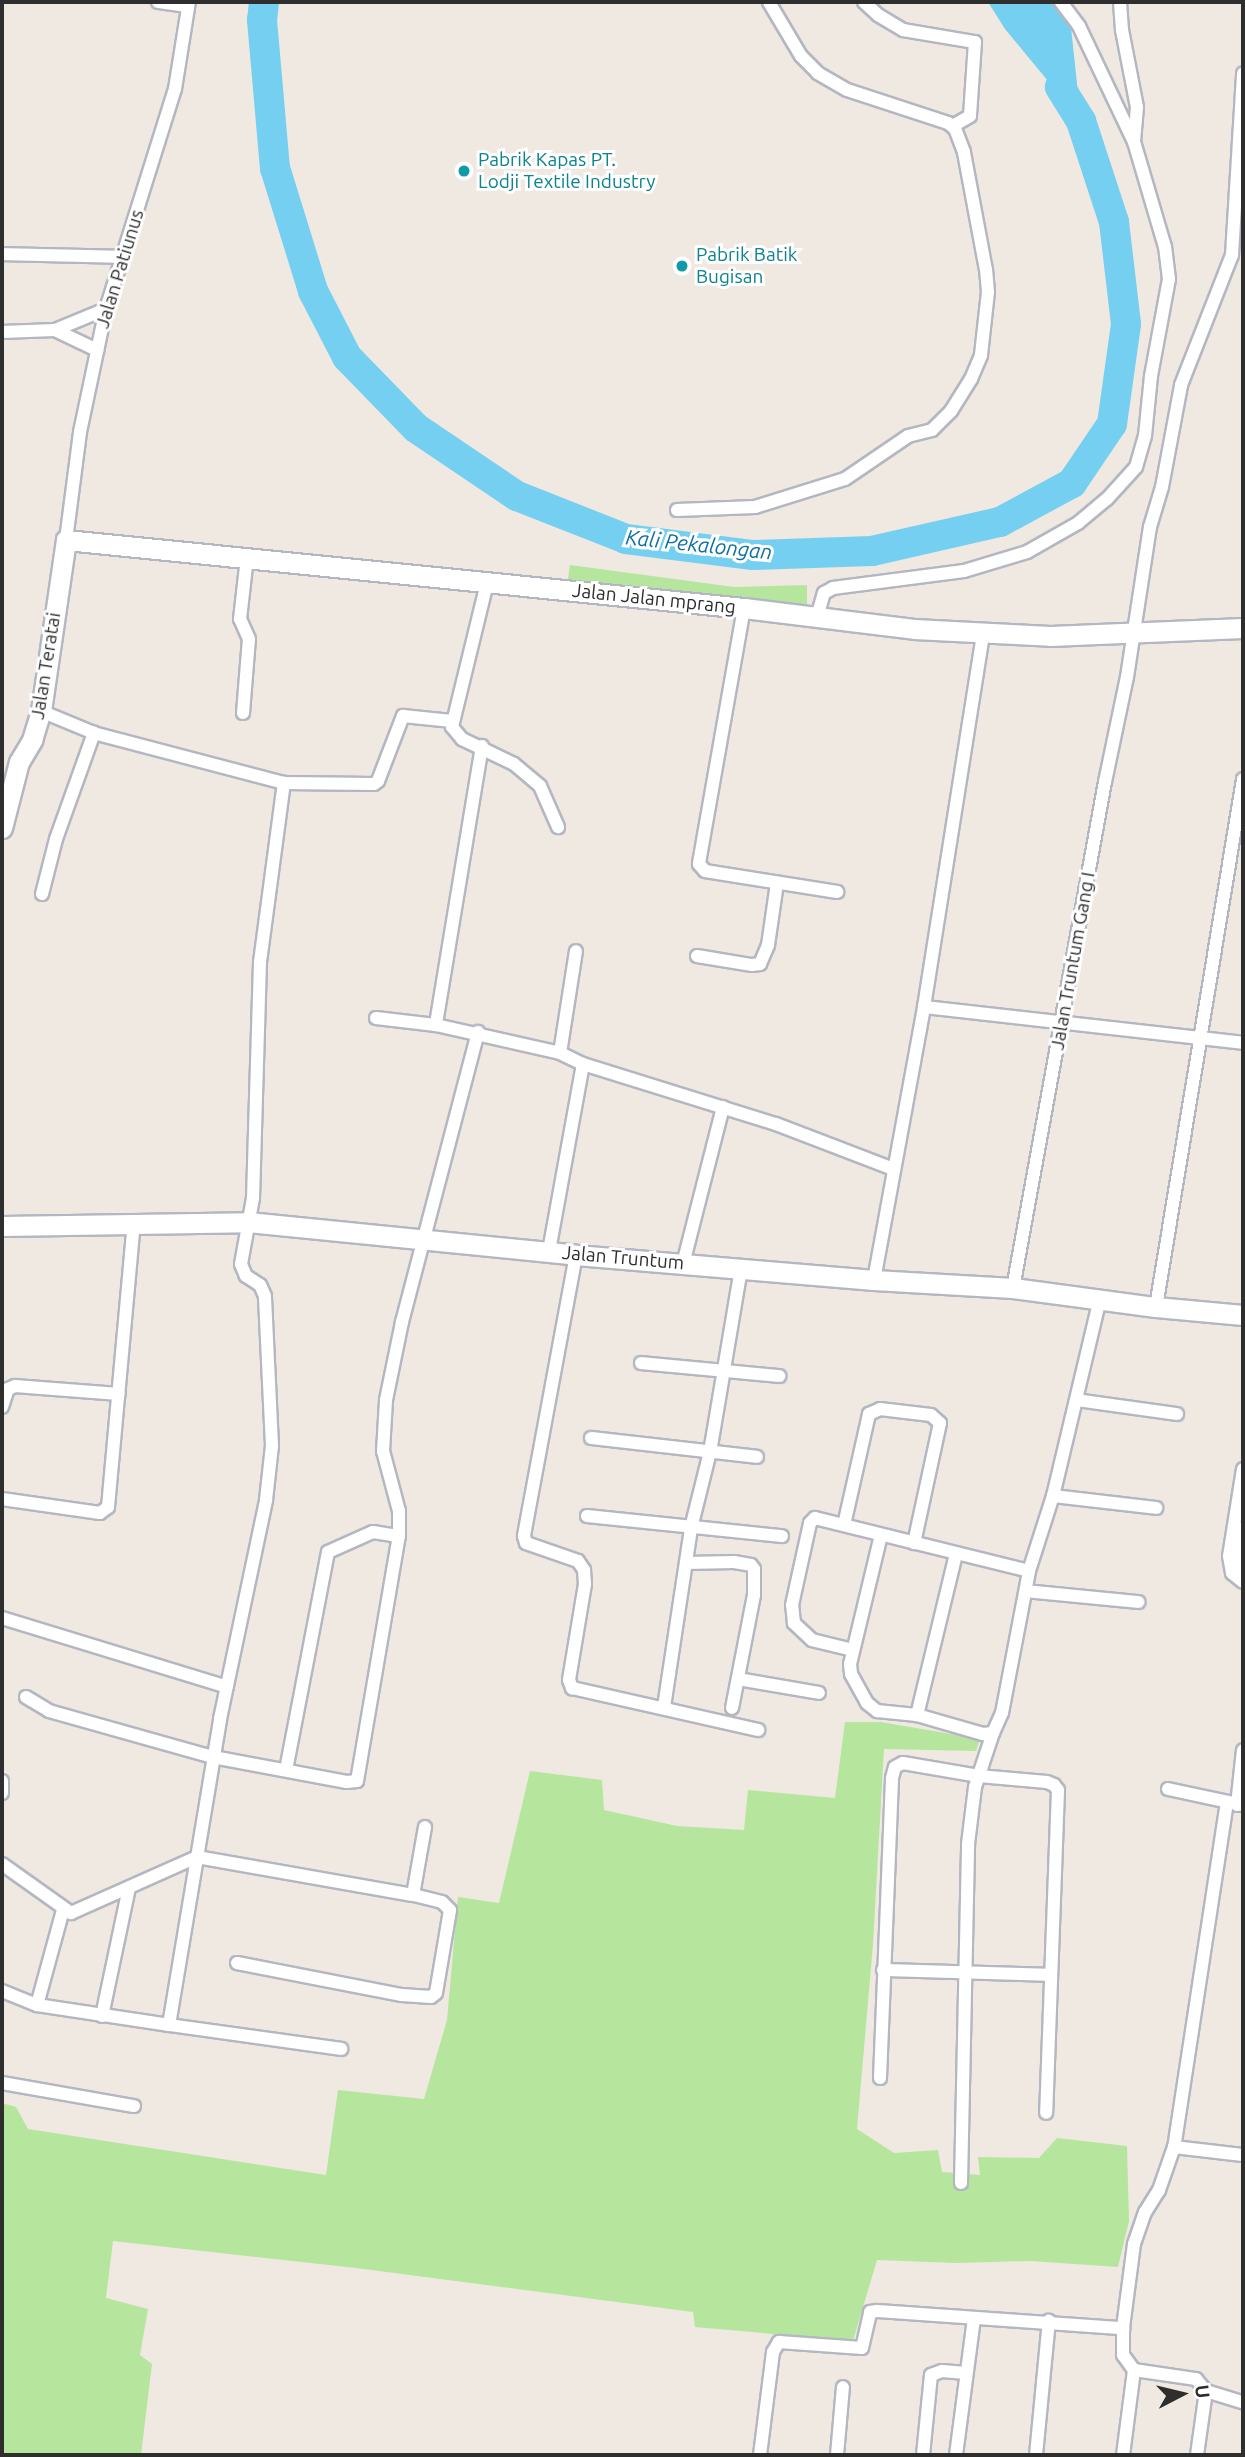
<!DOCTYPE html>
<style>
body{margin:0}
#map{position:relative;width:1245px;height:2457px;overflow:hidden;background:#efe9e1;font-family:Ubuntu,sans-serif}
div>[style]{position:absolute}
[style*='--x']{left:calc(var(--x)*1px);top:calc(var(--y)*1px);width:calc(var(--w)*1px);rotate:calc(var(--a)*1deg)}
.green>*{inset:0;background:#b6e59e}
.water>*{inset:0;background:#75cff0}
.river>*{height:30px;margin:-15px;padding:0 15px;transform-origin:15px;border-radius:15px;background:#75cff0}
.roads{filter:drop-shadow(2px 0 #b4b7c1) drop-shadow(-2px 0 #b4b7c1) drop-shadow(0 2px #b4b7c1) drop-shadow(0 -2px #b4b7c1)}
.street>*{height:12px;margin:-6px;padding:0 6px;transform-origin:6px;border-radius:6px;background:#fff}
.secondary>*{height:19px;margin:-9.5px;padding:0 9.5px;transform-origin:9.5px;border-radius:9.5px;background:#fff}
.dots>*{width:19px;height:19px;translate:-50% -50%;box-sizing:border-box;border:4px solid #fff;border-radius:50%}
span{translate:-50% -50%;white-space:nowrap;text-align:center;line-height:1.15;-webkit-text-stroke:6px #fff;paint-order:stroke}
.culture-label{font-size:19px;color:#0d838f}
.left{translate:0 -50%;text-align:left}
.street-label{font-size:19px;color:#2e2e2e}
.water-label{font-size:21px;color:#0d6fa3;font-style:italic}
.frame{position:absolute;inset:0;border:4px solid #2e2e2e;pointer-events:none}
.north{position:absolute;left:1147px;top:2359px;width:70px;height:70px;-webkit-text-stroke:5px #fff;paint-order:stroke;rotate:83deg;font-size:19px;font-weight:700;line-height:28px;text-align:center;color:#2e2e2e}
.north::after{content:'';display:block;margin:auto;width:24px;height:32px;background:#2e2e2e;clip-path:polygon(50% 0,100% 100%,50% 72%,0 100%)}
</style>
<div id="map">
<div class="green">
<i style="clip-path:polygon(570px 565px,734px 587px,807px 585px,807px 610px,568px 579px)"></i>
<i style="clip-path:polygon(845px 1722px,881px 1722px,980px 1739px,976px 1751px,884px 1749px,873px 1944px,857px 2129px,894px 2153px,938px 2150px,942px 2172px,980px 2175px,978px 2157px,1039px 2158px,1057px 2138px,1127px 2146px,1129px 2221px,1118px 2267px,1031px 2261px,957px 2263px,877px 2260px,853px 2341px,695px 2327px,693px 2312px,356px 2268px,113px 2241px,106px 2298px,148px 2309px,140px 2355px,152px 2364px,141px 2455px,2px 2455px,2px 2103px,16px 2107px,28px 2129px,326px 2175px,338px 2090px,424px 2099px,447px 2020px,458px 1897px,499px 1903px,530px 1771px,602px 1780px,604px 1810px,677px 1826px,744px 1830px,748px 1790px,835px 1798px)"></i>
</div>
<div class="water">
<i style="clip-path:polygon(988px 2px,1057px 2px,1070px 18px,1081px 121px,1005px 29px)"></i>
</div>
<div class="river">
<i style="--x:264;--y:2;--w:18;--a:96"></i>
<i style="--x:262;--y:20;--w:149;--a:85"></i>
<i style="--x:275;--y:168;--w:129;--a:72.8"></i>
<i style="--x:313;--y:291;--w:74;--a:62.7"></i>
<i style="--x:347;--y:357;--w:99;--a:45.8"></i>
<i style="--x:416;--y:428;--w:122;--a:34"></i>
<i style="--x:517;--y:496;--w:117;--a:21.5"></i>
<i style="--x:626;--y:539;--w:128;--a:7.2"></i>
<i style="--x:753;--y:555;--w:119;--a:-1.9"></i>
<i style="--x:872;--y:551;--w:131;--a:-12.8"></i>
<i style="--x:1000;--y:522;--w:82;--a:-28.4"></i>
<i style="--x:1072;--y:483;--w:71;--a:-55.9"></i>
<i style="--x:1112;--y:424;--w:101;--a:-82"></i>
<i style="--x:1126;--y:324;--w:103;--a:-96.7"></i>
<i style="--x:1114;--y:222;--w:106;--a:-108.1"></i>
<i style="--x:1081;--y:121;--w:40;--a:-122"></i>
</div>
<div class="roads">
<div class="street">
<i style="--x:158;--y:2;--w:30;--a:8"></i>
<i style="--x:864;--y:2;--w:19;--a:43"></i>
<i style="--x:878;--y:15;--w:29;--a:31"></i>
<i style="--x:903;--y:30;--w:73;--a:9.5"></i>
<i style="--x:975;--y:42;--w:74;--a:93.9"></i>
<i style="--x:970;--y:116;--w:20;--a:150"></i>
<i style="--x:1120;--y:2;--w:28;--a:86"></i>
<i style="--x:1122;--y:30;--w:78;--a:79"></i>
<i style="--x:1137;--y:107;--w:35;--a:95"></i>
<i style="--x:2;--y:254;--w:121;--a:1.4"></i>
<i style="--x:55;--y:330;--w:47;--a:25.5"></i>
<i style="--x:2;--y:332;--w:53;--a:-2.2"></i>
<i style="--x:55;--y:330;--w:55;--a:-22.4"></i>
<i style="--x:677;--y:510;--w:78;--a:-2.2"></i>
<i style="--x:755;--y:507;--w:94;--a:-17.3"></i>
<i style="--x:845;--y:479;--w:76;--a:-34.3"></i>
<i style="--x:908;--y:436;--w:25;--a:-14"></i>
<i style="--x:932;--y:430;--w:27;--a:-45"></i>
<i style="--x:951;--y:411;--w:38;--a:-58"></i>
<i style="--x:971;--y:379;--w:26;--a:-67"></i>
<i style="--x:981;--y:355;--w:63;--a:-83.7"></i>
<i style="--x:988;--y:292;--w:22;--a:-95"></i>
<i style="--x:986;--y:270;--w:120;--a:-100.6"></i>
<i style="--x:964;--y:152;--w:25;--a:-111"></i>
<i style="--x:955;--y:129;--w:9;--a:-139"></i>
<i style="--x:948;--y:123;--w:106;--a:-161.9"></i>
<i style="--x:847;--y:90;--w:34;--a:-150"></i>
<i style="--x:818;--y:73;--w:24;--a:-135"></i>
<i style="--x:801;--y:56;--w:63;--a:-120.7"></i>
<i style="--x:66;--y:540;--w:109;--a:-82.6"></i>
<i style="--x:80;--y:432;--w:126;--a:-78.1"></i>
<i style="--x:106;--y:309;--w:231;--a:-72.6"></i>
<i style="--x:175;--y:89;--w:88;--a:-80.9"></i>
<i style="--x:487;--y:583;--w:148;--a:103.7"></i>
<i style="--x:452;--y:727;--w:16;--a:50"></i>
<i style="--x:462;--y:739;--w:58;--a:25.7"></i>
<i style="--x:514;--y:764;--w:34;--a:40"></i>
<i style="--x:540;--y:786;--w:45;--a:66.3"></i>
<i style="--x:744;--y:608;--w:260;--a:100"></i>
<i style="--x:699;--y:864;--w:9;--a:49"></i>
<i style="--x:705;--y:871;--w:134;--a:9"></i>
<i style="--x:817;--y:617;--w:25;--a:-74"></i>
<i style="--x:824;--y:593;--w:10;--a:-29"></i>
<i style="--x:833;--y:588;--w:132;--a:-7.4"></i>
<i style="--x:964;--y:571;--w:66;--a:-16.8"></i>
<i style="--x:1027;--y:552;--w:59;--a:-29.6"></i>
<i style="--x:1078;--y:523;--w:38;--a:-40"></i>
<i style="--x:1107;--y:499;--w:43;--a:-47.8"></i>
<i style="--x:1136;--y:467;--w:32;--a:-74"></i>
<i style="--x:1145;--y:436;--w:60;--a:-84.3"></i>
<i style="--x:1151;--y:376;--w:99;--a:-79.5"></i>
<i style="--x:1169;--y:279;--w:32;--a:-97"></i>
<i style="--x:1165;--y:247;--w:109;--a:-106.4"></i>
<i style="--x:1134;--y:142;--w:128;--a:-115.4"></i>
<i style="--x:1079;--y:26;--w:30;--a:-127"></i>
<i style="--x:243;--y:713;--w:74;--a:-85.4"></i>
<i style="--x:249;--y:639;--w:22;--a:-114"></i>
<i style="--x:240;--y:619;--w:61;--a:-83.5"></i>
<i style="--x:482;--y:746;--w:283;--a:99.4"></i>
<i style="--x:436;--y:1025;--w:127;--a:12.7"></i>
<i style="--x:560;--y:1053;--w:25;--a:26"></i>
<i style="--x:583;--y:1064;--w:202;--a:17.3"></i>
<i style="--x:776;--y:1124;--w:125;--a:21"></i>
<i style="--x:284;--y:783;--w:90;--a:0.6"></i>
<i style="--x:374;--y:784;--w:5;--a:-37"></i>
<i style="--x:378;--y:781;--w:70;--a:-69"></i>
<i style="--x:403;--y:716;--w:49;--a:5.8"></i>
<i style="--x:42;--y:894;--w:57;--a:-75.7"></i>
<i style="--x:56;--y:839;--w:113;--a:-70.3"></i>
<i style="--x:697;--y:956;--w:56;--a:9.3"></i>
<i style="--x:752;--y:965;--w:8;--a:-7"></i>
<i style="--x:760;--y:964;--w:21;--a:-67"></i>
<i style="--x:768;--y:945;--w:63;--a:-81.7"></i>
<i style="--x:924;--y:1007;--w:321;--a:6.4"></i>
<i style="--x:376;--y:1018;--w:60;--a:6.7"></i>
<i style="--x:560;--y:1053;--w:103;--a:-81.1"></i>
<i style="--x:549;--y:1251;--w:190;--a:-79.7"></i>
<i style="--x:576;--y:1255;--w:286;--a:100.5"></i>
<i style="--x:524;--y:1536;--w:7;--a:74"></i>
<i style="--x:526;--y:1543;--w:55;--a:19.1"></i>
<i style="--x:578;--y:1561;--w:11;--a:56"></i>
<i style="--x:584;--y:1570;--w:14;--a:86"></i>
<i style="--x:585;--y:1584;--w:97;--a:99.5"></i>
<i style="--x:569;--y:1680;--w:9;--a:69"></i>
<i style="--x:572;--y:1688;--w:191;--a:12.7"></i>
<i style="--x:683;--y:1264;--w:162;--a:-75.7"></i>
<i style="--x:874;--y:1280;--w:278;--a:-79.6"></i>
<i style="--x:924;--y:1007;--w:378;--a:-81"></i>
<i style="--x:1013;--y:1288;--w:514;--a:-79.7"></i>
<i style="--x:1105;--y:782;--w:107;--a:-78.2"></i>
<i style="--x:1127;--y:677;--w:152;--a:-81.3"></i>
<i style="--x:1150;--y:527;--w:42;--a:-73.3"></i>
<i style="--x:1162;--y:487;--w:104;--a:-79.4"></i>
<i style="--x:1181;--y:385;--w:140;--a:-68.6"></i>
<i style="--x:1232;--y:255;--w:182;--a:-86.5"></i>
<i style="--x:1156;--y:1307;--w:535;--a:-80.64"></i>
<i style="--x:641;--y:1363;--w:139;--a:5.4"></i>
<i style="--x:1076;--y:1400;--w:102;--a:7.9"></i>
<i style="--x:2;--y:1407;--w:19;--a:-72"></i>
<i style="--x:8;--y:1389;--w:8;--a:-23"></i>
<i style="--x:15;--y:1386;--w:104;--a:4.4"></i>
<i style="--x:591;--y:1438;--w:167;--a:6.5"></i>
<i style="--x:1243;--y:1469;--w:88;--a:99.1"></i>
<i style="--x:1229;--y:1556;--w:17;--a:80"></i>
<i style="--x:1232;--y:1573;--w:14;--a:39"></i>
<i style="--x:1053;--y:1496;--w:104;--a:6.6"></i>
<i style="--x:2;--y:1499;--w:99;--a:8.1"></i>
<i style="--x:100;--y:1513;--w:10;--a:-37"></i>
<i style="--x:108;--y:1507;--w:284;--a:-84.8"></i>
<i style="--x:587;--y:1516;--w:196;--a:5.9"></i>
<i style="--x:844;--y:1525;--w:114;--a:-77.3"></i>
<i style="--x:869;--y:1414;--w:12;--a:-24"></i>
<i style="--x:880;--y:1409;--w:51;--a:6.7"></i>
<i style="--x:931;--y:1415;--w:12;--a:42"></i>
<i style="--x:940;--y:1423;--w:123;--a:102.2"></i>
<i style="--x:1243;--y:1528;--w:31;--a:99"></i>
<i style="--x:1238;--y:1559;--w:21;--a:76"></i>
<i style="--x:881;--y:1535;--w:133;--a:103.5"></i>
<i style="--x:850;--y:1664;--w:10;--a:84"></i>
<i style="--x:851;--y:1674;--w:33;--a:61"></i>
<i style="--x:867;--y:1703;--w:13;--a:39"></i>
<i style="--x:877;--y:1711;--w:40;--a:5.7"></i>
<i style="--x:956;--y:1554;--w:166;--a:103.6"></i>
<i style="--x:917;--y:1715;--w:69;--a:16.1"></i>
<i style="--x:983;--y:1734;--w:10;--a:-6"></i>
<i style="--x:993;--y:1733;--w:22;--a:-66"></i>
<i style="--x:1002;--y:1713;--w:145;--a:-79.2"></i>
<i style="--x:1029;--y:1571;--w:79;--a:-72.3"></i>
<i style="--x:1053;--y:1496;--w:203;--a:-76.6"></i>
<i style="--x:686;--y:1563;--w:48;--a:-1.2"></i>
<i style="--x:734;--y:1562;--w:17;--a:10"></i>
<i style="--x:751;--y:1565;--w:5;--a:53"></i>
<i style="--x:754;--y:1569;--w:26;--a:90"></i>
<i style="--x:754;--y:1595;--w:115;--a:101"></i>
<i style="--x:1026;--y:1591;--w:113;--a:5.6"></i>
<i style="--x:2;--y:1618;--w:235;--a:17"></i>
<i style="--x:853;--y:1650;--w:42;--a:-166.3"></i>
<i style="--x:812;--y:1640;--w:25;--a:-137"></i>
<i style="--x:794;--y:1623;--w:18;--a:-96"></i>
<i style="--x:792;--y:1605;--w:84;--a:-77.6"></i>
<i style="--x:810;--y:1523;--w:7;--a:-45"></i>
<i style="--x:815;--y:1518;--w:220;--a:13.9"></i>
<i style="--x:738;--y:1679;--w:82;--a:9.8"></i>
<i style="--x:26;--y:1697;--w:27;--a:31"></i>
<i style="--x:49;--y:1711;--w:170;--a:15.7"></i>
<i style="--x:213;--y:1757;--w:136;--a:10.6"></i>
<i style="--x:347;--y:1782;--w:10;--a:-6"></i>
<i style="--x:357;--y:1781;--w:249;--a:-80.3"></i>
<i style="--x:664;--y:1707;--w:181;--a:-81.4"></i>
<i style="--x:691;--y:1528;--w:78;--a:-76"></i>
<i style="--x:710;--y:1452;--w:186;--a:-80.4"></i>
<i style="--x:286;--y:1770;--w:222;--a:-79.1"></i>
<i style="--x:328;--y:1552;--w:49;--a:-24"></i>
<i style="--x:373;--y:1532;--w:26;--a:9"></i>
<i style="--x:399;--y:1536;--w:25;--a:-90"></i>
<i style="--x:399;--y:1511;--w:62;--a:-104.9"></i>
<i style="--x:383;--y:1451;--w:51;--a:-86.6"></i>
<i style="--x:386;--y:1400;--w:80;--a:-78.4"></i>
<i style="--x:402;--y:1322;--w:300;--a:-75.3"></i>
<i style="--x:2;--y:1781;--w:12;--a:90"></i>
<i style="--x:1168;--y:1789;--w:77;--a:12"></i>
<i style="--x:1227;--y:1802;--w:349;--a:98.7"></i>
<i style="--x:1174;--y:2147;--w:46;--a:109.2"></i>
<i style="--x:1159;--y:2190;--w:26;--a:122"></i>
<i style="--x:1145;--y:2212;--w:34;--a:109"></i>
<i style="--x:1134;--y:2244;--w:85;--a:97.5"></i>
<i style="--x:1123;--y:2328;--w:27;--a:90"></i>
<i style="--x:1123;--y:2355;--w:19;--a:54"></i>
<i style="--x:1134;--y:2370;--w:63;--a:8.3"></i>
<i style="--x:1196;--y:2379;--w:16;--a:50"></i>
<i style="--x:1206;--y:2391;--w:39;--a:17"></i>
<i style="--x:1237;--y:1805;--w:55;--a:-83.8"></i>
<i style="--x:2;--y:1864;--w:85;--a:35.4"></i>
<i style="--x:71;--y:1913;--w:138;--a:-24"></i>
<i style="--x:197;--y:1857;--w:219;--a:10"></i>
<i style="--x:413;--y:1895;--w:69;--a:-80"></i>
<i style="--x:237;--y:1963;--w:168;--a:11"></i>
<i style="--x:402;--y:1995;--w:29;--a:4"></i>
<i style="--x:431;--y:1997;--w:6;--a:-39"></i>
<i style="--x:436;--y:1993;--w:84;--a:-80.4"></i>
<i style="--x:450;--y:1910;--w:11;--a:-135"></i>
<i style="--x:442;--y:1902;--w:30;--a:-166"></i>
<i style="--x:883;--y:1970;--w:166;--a:1.7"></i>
<i style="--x:2;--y:1991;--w:38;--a:22"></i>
<i style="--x:37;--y:2005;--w:134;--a:8.6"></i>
<i style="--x:169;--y:2025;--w:310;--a:-80.5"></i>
<i style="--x:220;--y:1719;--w:224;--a:-78.1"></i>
<i style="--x:266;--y:1500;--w:54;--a:-83.7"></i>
<i style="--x:272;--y:1446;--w:150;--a:-92.7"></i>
<i style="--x:265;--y:1296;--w:12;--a:-114"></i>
<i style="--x:260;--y:1285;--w:17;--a:-147"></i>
<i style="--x:246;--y:1276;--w:13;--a:-113"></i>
<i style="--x:241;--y:1264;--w:67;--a:-79.7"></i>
<i style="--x:253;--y:1198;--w:236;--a:-88.3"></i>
<i style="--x:260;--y:962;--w:181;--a:-82.4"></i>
<i style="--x:284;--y:783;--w:196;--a:-165.3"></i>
<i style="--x:94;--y:733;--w:57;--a:-157.5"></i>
<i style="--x:37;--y:2005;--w:98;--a:-74.7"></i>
<i style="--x:102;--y:2016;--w:131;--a:-78.1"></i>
<i style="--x:169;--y:2025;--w:174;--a:7.9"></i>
<i style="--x:880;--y:2078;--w:300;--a:-87.7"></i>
<i style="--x:892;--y:1778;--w:11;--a:-75"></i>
<i style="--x:895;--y:1767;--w:9;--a:-27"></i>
<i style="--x:903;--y:1763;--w:77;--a:9.7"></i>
<i style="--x:979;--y:1776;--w:68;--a:5"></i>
<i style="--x:1047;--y:1782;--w:8;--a:23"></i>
<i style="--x:1054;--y:1785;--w:6;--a:51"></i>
<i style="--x:1058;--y:1790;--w:323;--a:92.1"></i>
<i style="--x:2;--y:2083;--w:134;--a:9.9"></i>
<i style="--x:1174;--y:2147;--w:69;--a:6.6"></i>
<i style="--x:961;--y:2183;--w:339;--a:-88.8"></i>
<i style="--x:968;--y:1844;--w:57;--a:-83"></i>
<i style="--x:975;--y:1787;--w:57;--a:-71.6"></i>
<i style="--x:760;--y:2455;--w:104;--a:-82.8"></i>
<i style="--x:773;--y:2352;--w:12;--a:-59"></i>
<i style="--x:779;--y:2342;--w:83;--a:4.1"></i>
<i style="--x:862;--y:2348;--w:37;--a:-77"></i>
<i style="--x:870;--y:2312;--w:7;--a:-8"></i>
<i style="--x:877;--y:2311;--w:247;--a:4"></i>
<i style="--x:837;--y:2455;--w:68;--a:-85"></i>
<i style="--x:923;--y:2455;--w:80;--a:-84.3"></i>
<i style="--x:931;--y:2375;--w:12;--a:-20"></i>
<i style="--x:942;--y:2371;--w:24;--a:5"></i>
<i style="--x:956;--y:2455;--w:138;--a:-82.5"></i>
<i style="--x:1036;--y:2455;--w:135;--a:-84.5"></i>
<i style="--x:1123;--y:2455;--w:86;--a:-82.6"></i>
<i style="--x:1197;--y:2455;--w:65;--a:-82"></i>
</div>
<div class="secondary">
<i style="--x:2;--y:828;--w:68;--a:-75.6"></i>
<i style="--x:19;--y:762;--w:26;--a:-59"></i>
<i style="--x:32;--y:740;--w:30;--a:-73"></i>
<i style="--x:41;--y:711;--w:173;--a:-81.7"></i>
<i style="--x:66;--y:540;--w:681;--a:5.73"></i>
<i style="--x:744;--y:608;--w:171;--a:7"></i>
<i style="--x:914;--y:629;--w:136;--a:2.9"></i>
<i style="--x:1050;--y:636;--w:193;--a:-2.4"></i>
<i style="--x:2;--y:1226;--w:246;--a:-0.9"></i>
<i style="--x:248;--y:1222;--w:330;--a:5.7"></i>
<i style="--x:576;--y:1255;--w:299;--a:4.8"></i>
<i style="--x:874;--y:1280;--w:139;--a:3.3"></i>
<i style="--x:1013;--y:1288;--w:144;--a:7.6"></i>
<i style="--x:1156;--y:1307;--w:87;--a:5.3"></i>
</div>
</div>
<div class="dots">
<i style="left:464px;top:171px;background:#0f9aa8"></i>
<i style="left:682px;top:266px;background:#0f9aa8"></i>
</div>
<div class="culture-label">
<span class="left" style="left:478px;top:171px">Pabrik Kapas PT.<br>Lodji Textile Industry</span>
<span class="left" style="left:696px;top:266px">Pabrik Batik<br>Bugisan</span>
</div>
<div class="street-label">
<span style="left:120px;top:269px;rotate:-73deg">Jalan Patiunus</span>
<span style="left:654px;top:599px;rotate:6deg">Jalan Jalan mprang</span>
<span style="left:46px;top:666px;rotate:-81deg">Jalan Teratai</span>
<span style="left:1073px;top:961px;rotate:-80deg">Jalan Truntum Gang I</span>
<span style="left:623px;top:1258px;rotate:5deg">Jalan Truntum</span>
</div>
<div class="water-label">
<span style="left:699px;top:544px;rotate:6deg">Kali Pekalongan</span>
</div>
<div class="frame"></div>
<div class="north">U</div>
</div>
